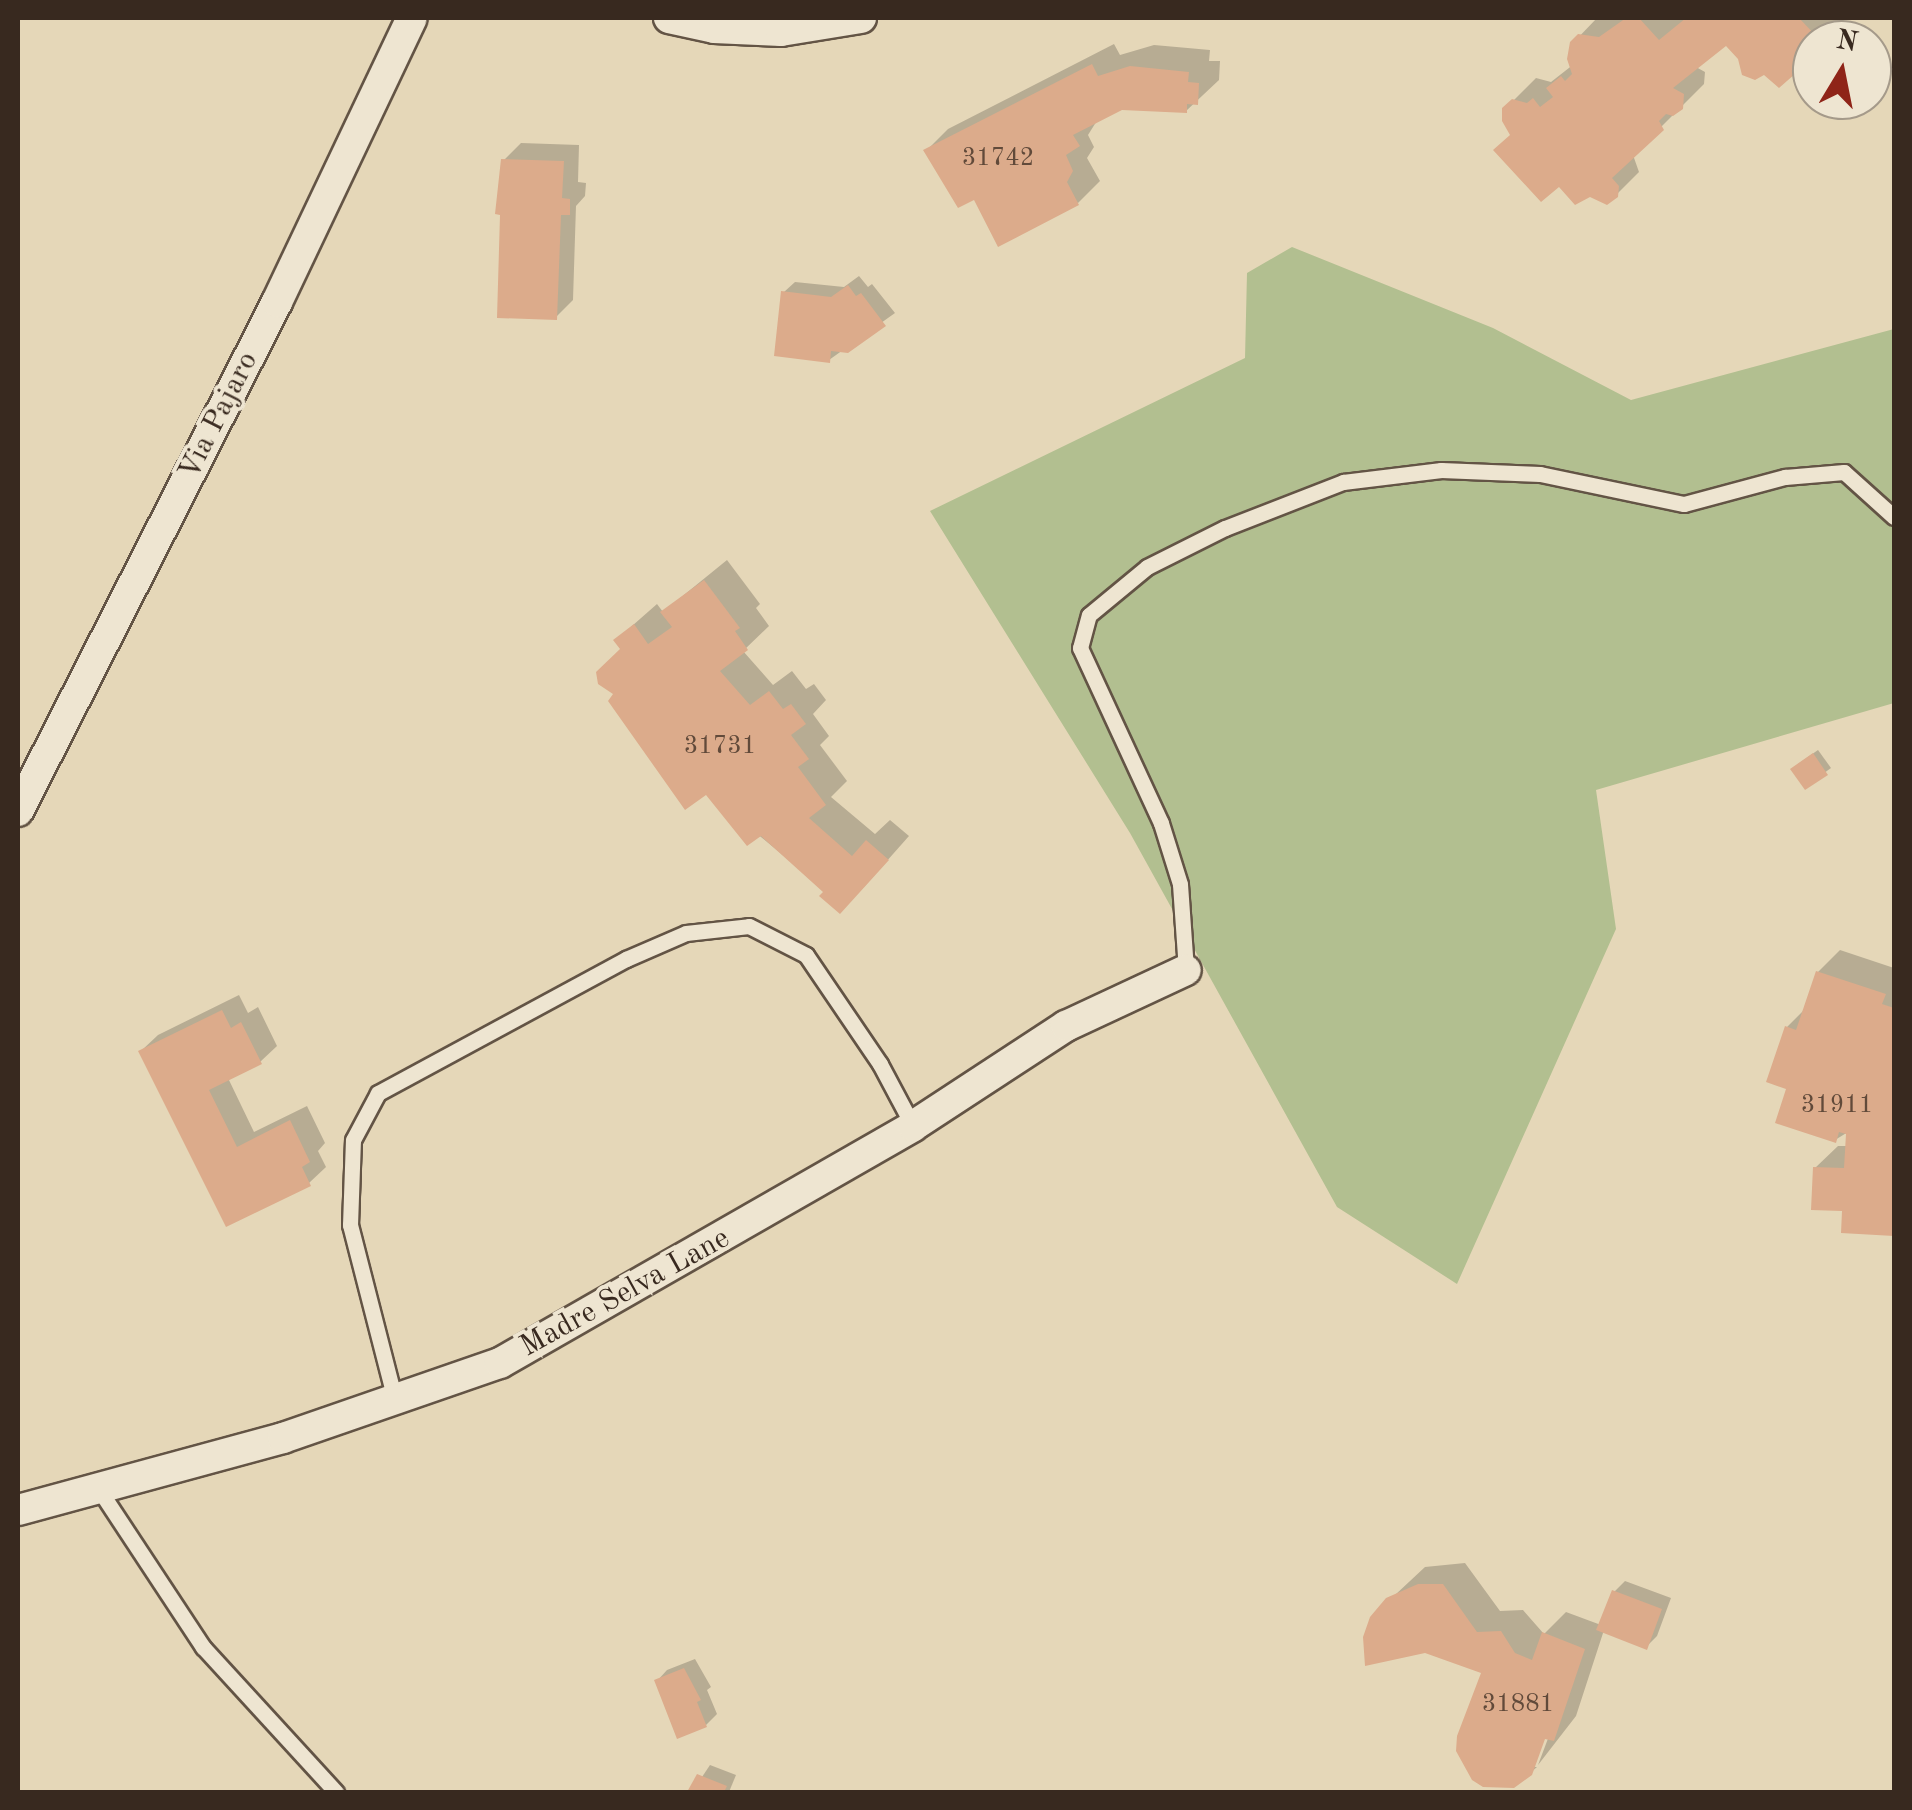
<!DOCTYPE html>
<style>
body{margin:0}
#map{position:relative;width:1912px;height:1810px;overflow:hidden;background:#e5d7b8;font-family:"Old Standard TT",serif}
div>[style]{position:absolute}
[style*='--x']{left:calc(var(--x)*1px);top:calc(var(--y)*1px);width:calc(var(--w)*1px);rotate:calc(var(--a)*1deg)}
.green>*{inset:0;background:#b2bf90}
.shadow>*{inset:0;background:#0003}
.building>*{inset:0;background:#dcab8b}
.roads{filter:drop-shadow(2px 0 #635445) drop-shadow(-2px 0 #635445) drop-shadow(0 2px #635445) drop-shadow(0 -2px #635445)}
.lane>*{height:15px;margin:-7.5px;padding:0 7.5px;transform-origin:7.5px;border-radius:7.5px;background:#eee5d1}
.street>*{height:30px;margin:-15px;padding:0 15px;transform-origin:15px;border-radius:15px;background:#eee5d1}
span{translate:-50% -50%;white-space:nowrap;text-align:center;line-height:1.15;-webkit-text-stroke:8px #eee5d1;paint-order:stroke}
.number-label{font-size:25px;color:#614a3a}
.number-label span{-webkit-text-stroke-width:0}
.street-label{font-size:30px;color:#38291f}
.frame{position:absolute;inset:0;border:20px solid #38291f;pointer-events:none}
.north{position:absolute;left:1792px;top:20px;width:100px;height:100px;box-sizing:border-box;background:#eee5d1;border:2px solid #a59a8a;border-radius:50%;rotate:10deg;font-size:28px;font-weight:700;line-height:40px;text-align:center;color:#38291f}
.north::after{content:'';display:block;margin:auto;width:35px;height:45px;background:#8f2418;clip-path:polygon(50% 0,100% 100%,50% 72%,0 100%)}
</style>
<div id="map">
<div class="green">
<i style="clip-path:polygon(1292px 247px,1493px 328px,1631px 400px,1894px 329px,1894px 703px,1596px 790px,1616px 929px,1457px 1284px,1337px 1207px,1130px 833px,930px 511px,1245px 358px,1247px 273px)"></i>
</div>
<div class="shadow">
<i style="clip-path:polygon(1597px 18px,1841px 18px,1846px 23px,1829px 40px,1812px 40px,1812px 56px,1740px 58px,1726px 42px,1696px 67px,1705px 72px,1704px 84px,1633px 155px,1639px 172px,1616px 195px,1559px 184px,1512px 133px,1505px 109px,1536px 78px,1551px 82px,1574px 64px,1572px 44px)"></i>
<i style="clip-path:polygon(1114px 44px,1120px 55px,1154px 45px,1210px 50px,1209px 61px,1220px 61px,1219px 80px,1186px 111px,1122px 107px,1098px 119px,1088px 135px,1094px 147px,1087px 158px,1100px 181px,1078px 203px,926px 151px,948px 129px)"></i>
<i style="clip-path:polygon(521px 143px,579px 145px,578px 182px,586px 183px,585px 196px,576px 206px,573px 300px,556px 317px,504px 160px)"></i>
<i style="clip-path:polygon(859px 276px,868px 287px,872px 284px,895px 313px,829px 360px,784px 292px,795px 282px,844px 287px)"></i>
<i style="clip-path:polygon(727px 560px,760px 604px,756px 608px,769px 626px,743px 651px,773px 685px,792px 671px,806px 689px,814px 684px,826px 700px,813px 714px,829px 736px,820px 745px,847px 781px,831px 797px,875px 834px,890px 820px,909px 836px,862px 889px,827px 892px,707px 792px,616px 693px,623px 648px,616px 640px,657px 604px,663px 612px)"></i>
<i style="clip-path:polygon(1818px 750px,1831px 768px,1805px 787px,1798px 764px)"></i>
<i style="clip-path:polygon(1840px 950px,1894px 968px,1894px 1233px,1844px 1231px,1845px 1209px,1815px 1168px,1838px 1146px,1848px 1146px,1848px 1132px,1835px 1140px,1789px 1087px,1787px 1027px,1806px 1008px,1818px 972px)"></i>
<i style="clip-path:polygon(239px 995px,248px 1013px,258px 1007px,277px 1046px,260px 1062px,228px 1078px,254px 1132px,307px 1106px,325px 1143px,318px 1151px,326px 1167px,309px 1183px,227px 1224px,141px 1051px,158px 1035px)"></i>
<i style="clip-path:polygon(1465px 1563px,1500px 1611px,1523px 1610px,1544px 1634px,1566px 1612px,1601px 1625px,1614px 1592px,1625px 1581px,1671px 1598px,1657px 1636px,1646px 1647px,1604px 1630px,1576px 1716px,1538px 1765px,1552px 1728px,1547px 1726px,1532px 1767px,1537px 1767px,1530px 1773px,1484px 1672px,1395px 1595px,1425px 1567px)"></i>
<i style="clip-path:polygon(695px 1659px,711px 1687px,707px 1690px,717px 1714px,706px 1725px,657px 1681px,667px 1670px)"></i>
<i style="clip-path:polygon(710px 1765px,736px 1775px,729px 1792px,692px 1792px)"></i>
</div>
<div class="building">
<i style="clip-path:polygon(1626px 18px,1639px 18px,1659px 40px,1686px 18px,1799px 18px,1820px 40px,1812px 40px,1812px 59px,1779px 88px,1764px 75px,1755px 80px,1742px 75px,1738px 59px,1726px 46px,1673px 88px,1684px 94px,1683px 109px,1673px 116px,1666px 114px,1659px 121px,1664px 130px,1612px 178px,1619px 186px,1618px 197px,1607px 205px,1590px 197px,1575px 205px,1559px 187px,1541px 202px,1493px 150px,1510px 135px,1502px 121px,1502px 108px,1512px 99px,1527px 103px,1533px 98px,1540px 107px,1553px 97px,1546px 88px,1561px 76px,1565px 81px,1572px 74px,1567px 59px,1570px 42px,1578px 34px,1599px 37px)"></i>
<i style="clip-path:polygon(1092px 64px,1098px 76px,1130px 66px,1189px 72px,1188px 82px,1199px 83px,1198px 105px,1187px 104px,1187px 113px,1122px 110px,1073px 135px,1080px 146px,1066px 155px,1073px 171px,1067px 182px,1079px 205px,998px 247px,974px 200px,958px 208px,923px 150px)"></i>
<i style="clip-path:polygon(501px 159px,564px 161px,562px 198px,570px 199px,570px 215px,561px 215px,557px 320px,497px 318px,500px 215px,495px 214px)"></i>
<i style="clip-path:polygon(848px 285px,856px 296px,861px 293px,886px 326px,848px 353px,831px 351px,830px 363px,774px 356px,781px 291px,831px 297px)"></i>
<i style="clip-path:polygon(704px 580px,740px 628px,735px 631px,748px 650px,720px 671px,750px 705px,769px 691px,783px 709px,791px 704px,806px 724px,791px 735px,809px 759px,798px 767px,826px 805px,809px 818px,852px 856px,866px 840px,889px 860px,840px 914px,819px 896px,823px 892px,761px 836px,747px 846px,706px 795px,685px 810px,608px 701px,613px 694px,598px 684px,596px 672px,620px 649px,613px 640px,634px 624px,648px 644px,672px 627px,660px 612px)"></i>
<i style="clip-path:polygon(1813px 753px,1828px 775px,1805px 790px,1790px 769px)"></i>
<i style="clip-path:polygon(1816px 971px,1886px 994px,1882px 1004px,1894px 1008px,1894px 1236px,1841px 1233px,1842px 1211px,1811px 1210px,1813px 1167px,1844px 1168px,1846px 1134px,1839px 1132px,1836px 1143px,1775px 1123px,1786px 1089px,1766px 1082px,1785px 1026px,1796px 1030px)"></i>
<i style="clip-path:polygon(222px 1010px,231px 1028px,241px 1022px,262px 1064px,209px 1090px,237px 1147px,290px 1120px,310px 1162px,302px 1167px,311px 1186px,226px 1227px,138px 1051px)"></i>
<i style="clip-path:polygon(1418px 1584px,1443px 1584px,1477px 1632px,1501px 1631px,1515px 1653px,1532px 1660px,1542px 1632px,1585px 1649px,1554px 1741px,1545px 1739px,1532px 1775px,1514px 1788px,1483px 1787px,1472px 1780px,1456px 1751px,1457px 1736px,1481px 1673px,1425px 1653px,1365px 1666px,1363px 1637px,1370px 1617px,1386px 1598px)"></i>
<i style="clip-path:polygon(1612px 1590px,1662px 1609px,1647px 1650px,1596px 1630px)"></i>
<i style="clip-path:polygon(684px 1668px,701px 1700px,697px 1702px,707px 1727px,677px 1739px,654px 1680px)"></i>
<i style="clip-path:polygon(697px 1774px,727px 1786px,724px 1792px,687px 1792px)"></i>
</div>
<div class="roads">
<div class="lane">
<i style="--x:1186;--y:970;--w:86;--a:-94"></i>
<i style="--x:1180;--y:884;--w:64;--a:-107.3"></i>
<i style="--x:1161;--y:823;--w:193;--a:-114.8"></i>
<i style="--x:1080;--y:648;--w:34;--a:-75"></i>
<i style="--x:1089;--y:615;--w:75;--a:-39.6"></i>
<i style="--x:1147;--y:567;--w:87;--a:-26.6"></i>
<i style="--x:1225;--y:528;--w:127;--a:-21.3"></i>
<i style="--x:1343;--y:482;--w:99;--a:-7"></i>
<i style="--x:1441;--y:470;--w:99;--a:2.3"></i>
<i style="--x:1540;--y:474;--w:147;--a:11.8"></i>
<i style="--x:1684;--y:504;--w:105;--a:-15"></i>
<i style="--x:1785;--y:477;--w:59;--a:-4.8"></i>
<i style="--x:1844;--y:472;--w:67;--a:42"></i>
<i style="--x:395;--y:1400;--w:181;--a:-104.4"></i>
<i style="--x:350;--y:1225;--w:85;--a:-88"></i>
<i style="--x:353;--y:1140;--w:53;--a:-62"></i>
<i style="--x:378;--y:1093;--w:282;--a:-28.4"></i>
<i style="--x:626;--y:959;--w:65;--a:-23.4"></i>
<i style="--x:686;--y:933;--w:63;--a:-6.3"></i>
<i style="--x:749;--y:926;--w:64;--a:27"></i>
<i style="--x:806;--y:955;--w:132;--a:55.8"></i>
<i style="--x:880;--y:1064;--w:70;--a:62"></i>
<i style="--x:98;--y:1488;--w:191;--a:56.6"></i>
<i style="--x:203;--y:1647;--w:197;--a:47.5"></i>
</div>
<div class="street">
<i style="--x:669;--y:18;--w:46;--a:12.5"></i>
<i style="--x:714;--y:28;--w:67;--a:2.6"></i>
<i style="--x:781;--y:31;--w:81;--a:-9.2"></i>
<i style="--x:18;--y:811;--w:571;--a:-63.03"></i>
<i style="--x:277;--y:302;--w:314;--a:-64.6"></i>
<i style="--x:18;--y:1510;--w:275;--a:-15.2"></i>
<i style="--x:283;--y:1438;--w:230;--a:-19.1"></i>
<i style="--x:500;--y:1363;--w:476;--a:-29.8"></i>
<i style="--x:913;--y:1126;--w:183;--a:-33.2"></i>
<i style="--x:1066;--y:1026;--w:132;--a:-25"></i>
</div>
</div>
<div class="number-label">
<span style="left:998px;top:159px">31742</span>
<span style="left:720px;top:747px">31731</span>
<span style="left:1837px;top:1106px">31911</span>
<span style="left:1518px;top:1705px">31881</span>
</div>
<div class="street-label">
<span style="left:219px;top:416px;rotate:-63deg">Via Pajaro</span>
<span style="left:625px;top:1293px;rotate:-29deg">Madre Selva Lane</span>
</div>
<div class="frame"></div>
<div class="north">N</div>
</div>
